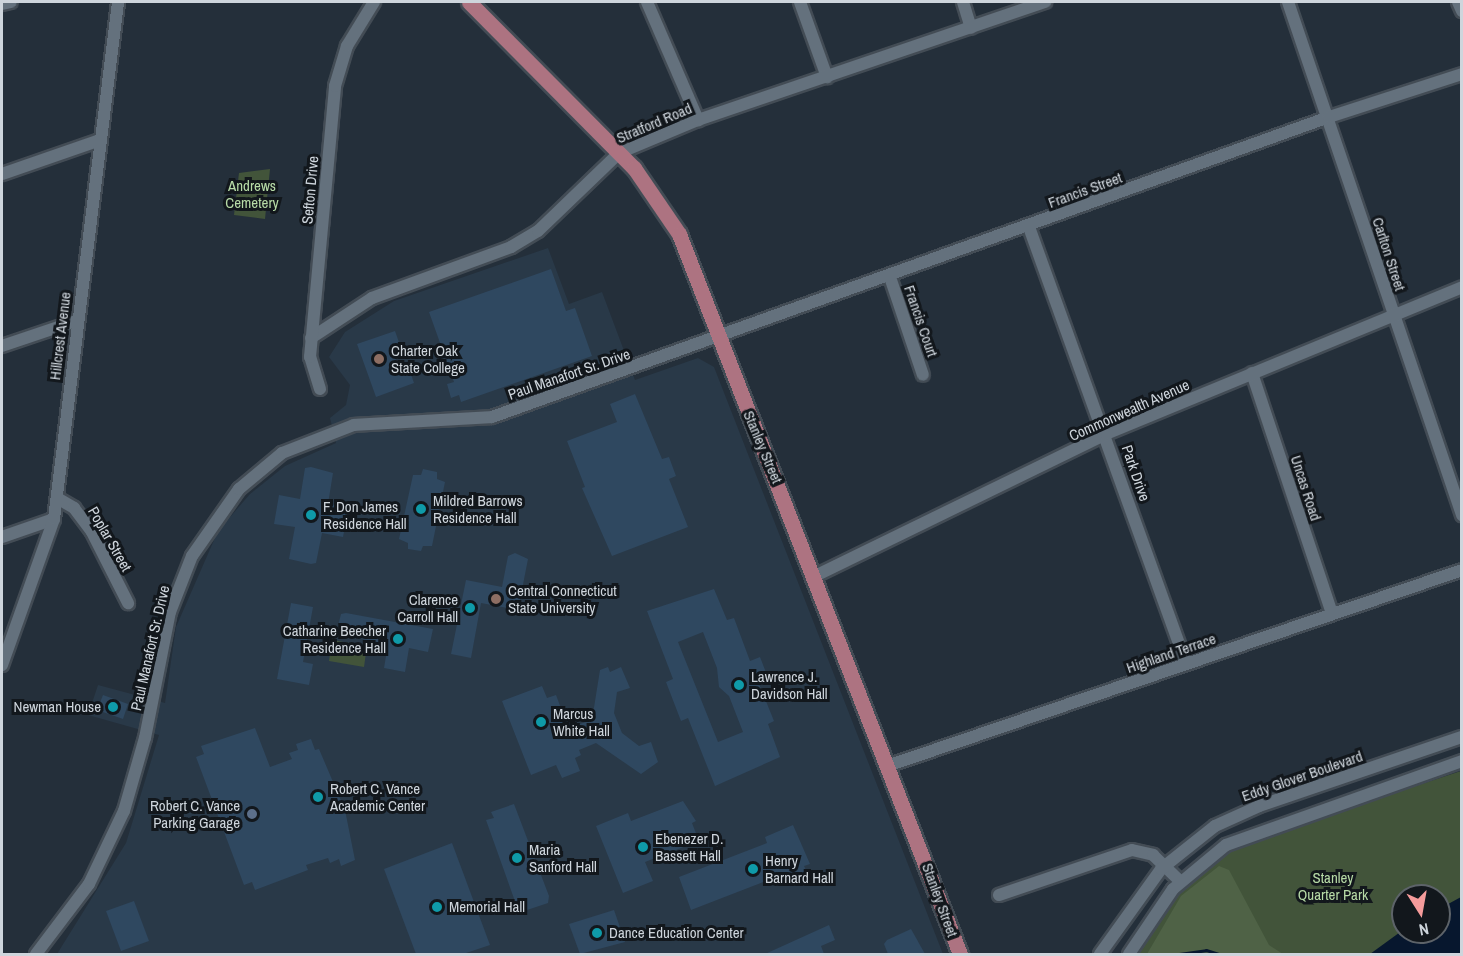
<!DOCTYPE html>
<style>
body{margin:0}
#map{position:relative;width:1463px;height:956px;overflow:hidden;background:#242f3a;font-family:"Archivo Narrow",sans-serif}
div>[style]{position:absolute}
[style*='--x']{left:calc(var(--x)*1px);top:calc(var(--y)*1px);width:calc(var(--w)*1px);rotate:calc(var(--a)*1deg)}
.built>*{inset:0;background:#293948}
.green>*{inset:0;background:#42543a}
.forest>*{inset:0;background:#4f6246}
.water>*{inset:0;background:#07172e}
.stream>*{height:3px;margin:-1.5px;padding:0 1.5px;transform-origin:1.5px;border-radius:1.5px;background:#07172e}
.building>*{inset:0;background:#2f4860}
.roads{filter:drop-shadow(2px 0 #434c55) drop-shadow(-2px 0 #434c55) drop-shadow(0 2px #434c55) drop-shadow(0 -2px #434c55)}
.minor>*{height:12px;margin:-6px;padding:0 6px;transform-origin:6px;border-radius:6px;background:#64717d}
.major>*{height:15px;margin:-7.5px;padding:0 7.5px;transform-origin:7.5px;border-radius:7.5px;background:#ad7381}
.dots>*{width:16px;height:16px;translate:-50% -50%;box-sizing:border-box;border:3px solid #12171c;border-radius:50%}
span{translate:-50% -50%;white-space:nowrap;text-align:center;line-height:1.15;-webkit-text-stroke:6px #12171c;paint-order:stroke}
.street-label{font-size:15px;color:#ced5dc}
.park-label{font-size:15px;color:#b7dba7}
.poi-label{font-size:15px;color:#ced5dc}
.left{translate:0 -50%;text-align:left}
.right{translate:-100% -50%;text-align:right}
.frame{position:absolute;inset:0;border:3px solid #ced5dc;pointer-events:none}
.north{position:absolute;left:1391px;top:884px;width:60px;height:60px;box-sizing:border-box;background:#12171c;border:2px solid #5d6369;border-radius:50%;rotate:169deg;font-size:16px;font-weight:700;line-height:24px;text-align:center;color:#ced5dc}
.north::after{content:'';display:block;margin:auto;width:21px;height:27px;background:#f59b9b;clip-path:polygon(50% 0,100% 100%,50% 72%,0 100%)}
</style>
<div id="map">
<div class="built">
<i style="clip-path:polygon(548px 248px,569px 304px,602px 292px,635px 380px,698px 358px,714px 367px,943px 954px,57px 954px,126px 843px,159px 735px,88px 715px,98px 685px,165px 703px,176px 627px,218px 531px,250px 494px,285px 466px,336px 443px,330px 418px,346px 405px,350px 385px,329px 357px,345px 332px,394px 301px)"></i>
</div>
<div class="green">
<i style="clip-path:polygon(270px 169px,265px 219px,234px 215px,239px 173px)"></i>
<i style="clip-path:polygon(332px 640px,367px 646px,364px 667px,329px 661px)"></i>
<i style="clip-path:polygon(evenodd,1461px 771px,1461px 954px,1138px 954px,1182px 890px,1209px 864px,1252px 840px,1461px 771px,1403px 896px,1439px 896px,1439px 932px,1403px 932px,1403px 896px)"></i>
</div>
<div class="forest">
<i style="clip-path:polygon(1219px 866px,1229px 870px,1269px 945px,1283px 954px,1147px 954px,1181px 896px)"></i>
</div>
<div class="water">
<i style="clip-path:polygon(1461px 897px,1461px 954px,1370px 954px,1403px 930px,1439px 932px,1439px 909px)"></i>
</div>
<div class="stream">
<i style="--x:1179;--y:954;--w:27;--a:-8"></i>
<i style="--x:1206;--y:950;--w:14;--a:17"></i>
</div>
<div class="building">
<i style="clip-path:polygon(551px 269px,566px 311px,575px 308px,592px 356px,461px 402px,459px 395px,451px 398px,447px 384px,454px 382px,429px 312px)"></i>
<i style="clip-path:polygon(395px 331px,401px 348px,393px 351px,399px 369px,408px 366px,414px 383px,376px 397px,357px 344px)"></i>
<i style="clip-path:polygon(635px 394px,662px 459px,669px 457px,676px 476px,669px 479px,688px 527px,612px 556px,582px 488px,585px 487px,567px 441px,617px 422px,610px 404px)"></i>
<i style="clip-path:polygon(311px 467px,333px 473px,328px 504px,349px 507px,343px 537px,322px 533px,316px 563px,311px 564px,289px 559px,295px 527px,274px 524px,279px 495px,300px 499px,305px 468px)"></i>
<i style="clip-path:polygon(423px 469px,437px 472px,437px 479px,445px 482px,432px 546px,423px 546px,421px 551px,408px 549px,408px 543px,399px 539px,413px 475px,421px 475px)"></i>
<i style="clip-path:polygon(515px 553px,528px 559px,518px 610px,481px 603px,471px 658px,451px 654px,466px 580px,502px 587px,508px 556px)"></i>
<i style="clip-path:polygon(evenodd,714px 589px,727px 620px,734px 618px,750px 661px,760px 657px,767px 675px,757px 679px,774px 721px,768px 724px,780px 757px,715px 786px,688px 718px,681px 721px,666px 682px,673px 679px,647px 611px,714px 589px,703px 632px,717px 668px,719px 687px,729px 696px,743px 732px,718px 742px,678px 642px,703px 632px)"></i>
<i style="clip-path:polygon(291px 603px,313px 607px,303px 662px,313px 664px,309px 685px,277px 679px)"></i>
<i style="clip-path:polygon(346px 613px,433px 629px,428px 652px,409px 648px,405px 672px,384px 668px,388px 644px,341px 635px,343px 627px,338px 626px,341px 614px)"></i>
<i style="clip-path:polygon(608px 667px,610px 672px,621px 667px,630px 688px,617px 692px,614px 713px,622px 733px,639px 746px,651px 742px,658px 762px,641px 774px,596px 743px,579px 750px,581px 755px,575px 758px,580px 771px,562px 778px,556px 765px,531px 775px,502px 701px,542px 686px,547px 698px,556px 695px,562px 711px,568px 709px,574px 726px,592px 720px,600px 670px)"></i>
<i style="clip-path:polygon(103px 695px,128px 704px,123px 719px,97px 710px)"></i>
<i style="clip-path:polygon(255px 728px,270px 767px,292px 759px,289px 753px,298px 750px,296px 744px,311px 739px,315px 750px,319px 749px,345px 810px,355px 860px,341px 866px,339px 859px,330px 863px,328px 858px,306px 865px,308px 870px,255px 890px,252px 882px,244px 885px,196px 757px,204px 754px,201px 746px)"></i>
<i style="clip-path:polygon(683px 801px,696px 821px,692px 823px,699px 841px,645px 862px,653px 881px,623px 893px,596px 826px,628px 813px,631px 821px)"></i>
<i style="clip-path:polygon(514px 804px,549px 896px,548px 903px,527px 910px,525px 904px,517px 907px,486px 820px,494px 818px,491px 812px)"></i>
<i style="clip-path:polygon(793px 825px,810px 864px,804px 866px,807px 872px,782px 881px,779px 876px,691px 910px,679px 877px,767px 843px,765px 837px)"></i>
<i style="clip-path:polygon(452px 843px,490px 945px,463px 954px,416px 954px,384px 869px)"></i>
<i style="clip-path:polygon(134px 901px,149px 941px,121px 951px,106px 911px)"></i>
<i style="clip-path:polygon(614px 910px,625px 942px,580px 954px,569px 924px)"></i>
<i style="clip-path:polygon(829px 925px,835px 940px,821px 946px,824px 954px,765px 954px)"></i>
<i style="clip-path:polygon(911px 929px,925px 954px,888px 954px,884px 944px,887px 940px)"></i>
</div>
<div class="roads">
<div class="minor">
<i style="--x:647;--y:2;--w:129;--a:66.6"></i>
<i style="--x:800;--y:2;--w:80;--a:70.2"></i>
<i style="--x:963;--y:2;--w:27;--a:73"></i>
<i style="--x:1288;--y:2;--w:542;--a:71.26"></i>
<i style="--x:1458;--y:2;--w:10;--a:66"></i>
<i style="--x:2;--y:4;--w:9;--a:-13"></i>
<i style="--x:2;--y:174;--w:104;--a:-19.1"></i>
<i style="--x:1029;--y:227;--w:463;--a:70.2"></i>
<i style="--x:890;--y:277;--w:103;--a:71.4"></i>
<i style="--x:311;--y:338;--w:73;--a:-33.3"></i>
<i style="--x:372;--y:298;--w:148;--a:-20.1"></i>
<i style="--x:511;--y:247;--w:31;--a:-31"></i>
<i style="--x:538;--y:231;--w:112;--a:-43.9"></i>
<i style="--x:619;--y:153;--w:86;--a:-22.7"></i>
<i style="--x:698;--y:120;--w:367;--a:-18.8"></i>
<i style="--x:2;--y:346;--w:78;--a:-18.7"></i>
<i style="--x:1252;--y:373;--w:253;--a:71.6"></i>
<i style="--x:320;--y:389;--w:34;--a:-107"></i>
<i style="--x:310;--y:357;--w:272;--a:-84.7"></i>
<i style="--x:335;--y:86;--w:42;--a:-73.3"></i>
<i style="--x:347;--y:46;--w:52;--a:-58.5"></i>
<i style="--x:57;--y:498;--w:20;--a:30"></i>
<i style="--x:74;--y:508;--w:30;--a:53"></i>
<i style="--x:92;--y:532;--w:80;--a:63.1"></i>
<i style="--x:2;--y:537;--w:55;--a:-19.1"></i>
<i style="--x:815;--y:576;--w:324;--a:-26"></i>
<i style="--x:1106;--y:434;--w:385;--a:-22.4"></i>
<i style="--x:2;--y:665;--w:155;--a:-70.4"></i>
<i style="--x:54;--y:519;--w:521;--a:-82.94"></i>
<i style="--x:890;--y:765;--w:604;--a:-18.82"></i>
<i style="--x:999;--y:895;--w:140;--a:-18.7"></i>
<i style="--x:1132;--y:850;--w:22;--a:13"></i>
<i style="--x:1153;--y:855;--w:37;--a:44"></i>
<i style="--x:36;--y:954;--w:88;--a:-52.9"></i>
<i style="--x:89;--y:884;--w:81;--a:-64.4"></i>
<i style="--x:124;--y:811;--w:76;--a:-74"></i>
<i style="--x:145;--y:738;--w:128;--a:-78.8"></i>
<i style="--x:170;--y:612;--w:60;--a:-68.6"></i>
<i style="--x:192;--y:556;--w:82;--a:-55"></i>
<i style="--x:239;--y:489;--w:56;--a:-39.9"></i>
<i style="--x:282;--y:453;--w:77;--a:-21.3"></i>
<i style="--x:354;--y:425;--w:138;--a:-3.3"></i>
<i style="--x:492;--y:417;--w:889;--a:-19.72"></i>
<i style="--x:1329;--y:117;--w:140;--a:-17.9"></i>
<i style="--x:1100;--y:954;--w:105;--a:-54.3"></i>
<i style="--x:1161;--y:869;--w:69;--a:-38.5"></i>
<i style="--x:1215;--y:826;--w:48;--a:-24.4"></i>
<i style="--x:1259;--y:806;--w:214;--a:-18.8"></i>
<i style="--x:1129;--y:954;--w:78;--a:-55.9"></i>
<i style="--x:1173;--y:889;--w:69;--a:-39.7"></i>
<i style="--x:1226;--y:845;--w:251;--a:-19.6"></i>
</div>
<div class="major">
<i style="--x:469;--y:2;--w:234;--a:45.2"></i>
<i style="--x:634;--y:168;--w:80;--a:55.7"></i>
<i style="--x:679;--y:234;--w:773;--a:68.68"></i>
</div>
</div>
<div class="dots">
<i style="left:379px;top:359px;background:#8d6e63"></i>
<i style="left:421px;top:509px;background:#0f9aa8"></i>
<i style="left:311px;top:515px;background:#0f9aa8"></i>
<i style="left:496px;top:599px;background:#8d6e63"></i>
<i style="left:470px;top:608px;background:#0f9aa8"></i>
<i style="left:398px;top:639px;background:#0f9aa8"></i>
<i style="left:739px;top:685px;background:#0f9aa8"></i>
<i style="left:113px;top:707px;background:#0f9aa8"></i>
<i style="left:541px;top:722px;background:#0f9aa8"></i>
<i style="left:318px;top:797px;background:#0f9aa8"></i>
<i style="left:252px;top:814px;background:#5c6f8a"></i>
<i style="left:643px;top:847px;background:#0f9aa8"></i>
<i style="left:517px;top:858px;background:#0f9aa8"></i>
<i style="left:753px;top:869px;background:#0f9aa8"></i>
<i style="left:437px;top:907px;background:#0f9aa8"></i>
<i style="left:597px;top:933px;background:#0f9aa8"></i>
</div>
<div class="street-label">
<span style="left:654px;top:123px;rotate:-23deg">Stratford Road</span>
<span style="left:310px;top:190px;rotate:-85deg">Sefton Drive</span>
<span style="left:1085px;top:190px;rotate:-20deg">Francis Street</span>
<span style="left:1389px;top:254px;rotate:72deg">Carlton Street</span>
<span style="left:921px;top:321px;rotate:71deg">Francis Court</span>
<span style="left:60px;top:336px;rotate:-83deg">Hillcrest Avenue</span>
<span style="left:569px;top:374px;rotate:-19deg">Paul Manafort Sr. Drive</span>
<span style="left:1129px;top:410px;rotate:-24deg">Commonwealth Avenue</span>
<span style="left:763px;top:447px;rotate:67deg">Stanley Street</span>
<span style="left:1136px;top:473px;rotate:71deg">Park Drive</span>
<span style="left:1306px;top:488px;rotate:72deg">Uncas Road</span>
<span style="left:110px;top:539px;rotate:60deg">Poplar Street</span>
<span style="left:150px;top:648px;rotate:-77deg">Paul Manafort Sr. Drive</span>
<span style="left:1171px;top:653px;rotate:-19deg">Highland Terrace</span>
<span style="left:1302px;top:776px;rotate:-19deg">Eddy Glover Boulevard</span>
<span style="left:940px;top:900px;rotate:70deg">Stanley Street</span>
</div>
<div class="park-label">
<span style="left:252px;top:194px">Andrews<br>Cemetery</span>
<span style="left:1333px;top:886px">Stanley<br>Quarter Park</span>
</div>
<div class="poi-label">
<span class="left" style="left:391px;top:359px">Charter Oak<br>State College</span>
<span class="left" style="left:433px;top:509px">Mildred Barrows<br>Residence Hall</span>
<span class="left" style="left:323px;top:515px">F. Don James<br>Residence Hall</span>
<span class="left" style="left:508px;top:599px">Central Connecticut<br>State University</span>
<span class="right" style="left:458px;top:608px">Clarence<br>Carroll Hall</span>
<span class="right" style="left:386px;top:639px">Catharine Beecher<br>Residence Hall</span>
<span class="left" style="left:751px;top:685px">Lawrence J.<br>Davidson Hall</span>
<span class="right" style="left:101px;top:707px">Newman House</span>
<span class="left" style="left:553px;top:722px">Marcus<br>White Hall</span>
<span class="left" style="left:330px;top:797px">Robert C. Vance<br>Academic Center</span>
<span class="right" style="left:240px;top:814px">Robert C. Vance<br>Parking Garage</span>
<span class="left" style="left:655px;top:847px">Ebenezer D.<br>Bassett Hall</span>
<span class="left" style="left:529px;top:858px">Maria<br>Sanford Hall</span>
<span class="left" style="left:765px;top:869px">Henry<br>Barnard Hall</span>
<span class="left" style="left:449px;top:907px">Memorial Hall</span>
<span class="left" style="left:609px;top:933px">Dance Education Center</span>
</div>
<div class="frame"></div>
<div class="north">N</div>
</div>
